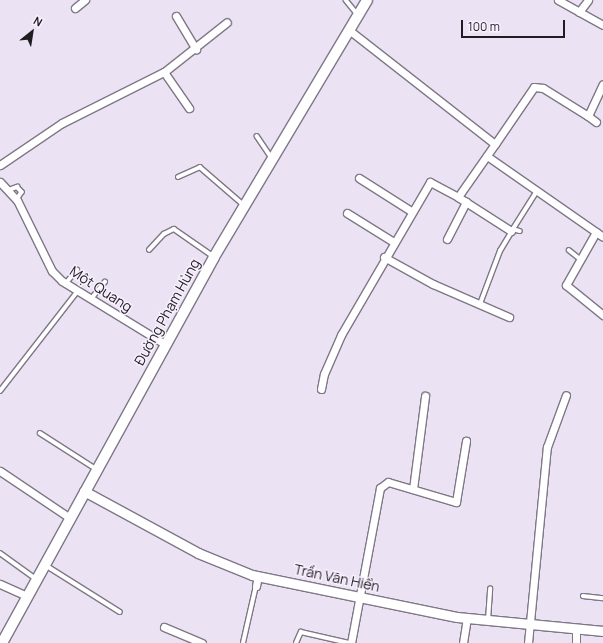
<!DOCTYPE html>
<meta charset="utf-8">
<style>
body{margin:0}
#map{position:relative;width:603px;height:643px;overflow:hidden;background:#ebe2f3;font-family:Manrope,sans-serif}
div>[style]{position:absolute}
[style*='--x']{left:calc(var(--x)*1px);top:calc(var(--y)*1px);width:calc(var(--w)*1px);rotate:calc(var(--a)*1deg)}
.roads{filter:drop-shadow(1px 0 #7f7786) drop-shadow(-1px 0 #7f7786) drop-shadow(0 1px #7f7786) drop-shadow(0 -1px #7f7786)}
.service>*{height:3.5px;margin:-1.75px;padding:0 1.75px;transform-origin:1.75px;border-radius:1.75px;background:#fff}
.minor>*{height:7px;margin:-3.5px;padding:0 3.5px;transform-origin:3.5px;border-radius:3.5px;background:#fff}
.tertiary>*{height:9px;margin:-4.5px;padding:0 4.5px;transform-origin:4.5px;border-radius:4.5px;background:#fff}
.secondary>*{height:10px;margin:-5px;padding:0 5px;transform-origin:5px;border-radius:5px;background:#fff}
span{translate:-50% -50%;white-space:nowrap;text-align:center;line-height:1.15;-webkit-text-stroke:3px #f8f0fe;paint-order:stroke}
.street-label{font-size:14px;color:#1f1c22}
.north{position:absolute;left:12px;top:12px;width:40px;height:40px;-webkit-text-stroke:3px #f8f0fe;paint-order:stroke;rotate:30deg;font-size:11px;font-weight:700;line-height:16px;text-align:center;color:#1f1c22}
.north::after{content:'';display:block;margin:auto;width:14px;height:18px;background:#1f1c22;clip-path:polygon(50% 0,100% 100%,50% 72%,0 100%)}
.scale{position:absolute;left:461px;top:20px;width:104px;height:18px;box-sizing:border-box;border:2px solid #1f1c22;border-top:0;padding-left:5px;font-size:12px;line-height:14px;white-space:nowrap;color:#1f1c22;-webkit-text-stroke:3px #f8f0fe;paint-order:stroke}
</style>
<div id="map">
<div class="roads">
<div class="service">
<i style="--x:346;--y:0;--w:19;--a:51"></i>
<i style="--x:257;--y:136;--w:27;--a:56"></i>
<i style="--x:178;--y:177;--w:24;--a:-24"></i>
<i style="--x:200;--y:167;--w:58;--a:40.8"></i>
<i style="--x:9;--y:190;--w:9;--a:-21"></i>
<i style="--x:17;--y:187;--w:7;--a:45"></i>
<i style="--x:22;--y:192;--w:9;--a:122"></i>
<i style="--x:513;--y:229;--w:45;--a:-57.7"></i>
<i style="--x:149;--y:250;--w:22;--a:-47"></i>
<i style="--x:164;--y:234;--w:11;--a:-27"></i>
<i style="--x:174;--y:229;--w:47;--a:34.7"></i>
<i style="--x:569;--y:250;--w:14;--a:39"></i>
<i style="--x:66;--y:283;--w:17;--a:-50"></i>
<i style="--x:91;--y:299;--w:22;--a:-51"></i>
<i style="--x:480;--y:304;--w:57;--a:-69.3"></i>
<i style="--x:500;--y:251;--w:26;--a:-59"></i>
<i style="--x:513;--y:229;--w:7;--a:16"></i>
<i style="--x:0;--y:391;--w:125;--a:-52.1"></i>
<i style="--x:40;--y:433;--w:67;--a:32.7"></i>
<i style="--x:0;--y:553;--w:44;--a:35.8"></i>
<i style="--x:47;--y:566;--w:86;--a:32.2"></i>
<i style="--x:583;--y:596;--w:20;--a:6"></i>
<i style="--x:488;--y:620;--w:31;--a:-86"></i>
<i style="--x:243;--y:643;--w:58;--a:-77.2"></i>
<i style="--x:296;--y:643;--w:12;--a:-66"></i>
<i style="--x:301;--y:632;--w:49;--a:12.9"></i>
</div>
<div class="minor">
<i style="--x:558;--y:0;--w:51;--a:29.1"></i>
<i style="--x:75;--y:8;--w:13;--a:-39"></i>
<i style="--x:579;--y:12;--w:15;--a:-53"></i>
<i style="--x:176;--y:16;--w:39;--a:59"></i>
<i style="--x:349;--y:30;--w:185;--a:38"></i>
<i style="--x:495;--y:144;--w:69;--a:-55.6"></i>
<i style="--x:534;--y:87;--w:9;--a:6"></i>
<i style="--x:543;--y:88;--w:53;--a:31.9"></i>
<i style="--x:588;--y:116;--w:35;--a:-65"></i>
<i style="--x:164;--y:72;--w:44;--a:55.2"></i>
<i style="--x:588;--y:116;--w:10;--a:37"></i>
<i style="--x:487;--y:156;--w:141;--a:34.9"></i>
<i style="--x:0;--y:165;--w:75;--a:-34.1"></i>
<i style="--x:62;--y:123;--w:114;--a:-26.6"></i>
<i style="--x:164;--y:72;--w:80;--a:-38.4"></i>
<i style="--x:359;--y:178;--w:62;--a:32.4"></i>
<i style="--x:0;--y:182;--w:25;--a:47"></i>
<i style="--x:17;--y:200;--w:79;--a:63.8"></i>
<i style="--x:52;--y:271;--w:14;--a:45"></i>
<i style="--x:62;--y:281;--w:121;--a:31.5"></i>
<i style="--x:458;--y:197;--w:63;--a:32.7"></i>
<i style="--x:347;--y:213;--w:53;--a:31.9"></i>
<i style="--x:596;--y:232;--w:61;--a:119.5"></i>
<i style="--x:566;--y:285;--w:48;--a:39"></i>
<i style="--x:447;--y:239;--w:42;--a:-62.8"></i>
<i style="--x:384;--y:257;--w:56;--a:28.9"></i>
<i style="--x:433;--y:284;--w:83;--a:23.5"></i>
<i style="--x:321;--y:389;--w:15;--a:-79"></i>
<i style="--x:324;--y:374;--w:43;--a:-66.4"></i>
<i style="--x:341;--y:335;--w:177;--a:-59.8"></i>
<i style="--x:430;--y:182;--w:32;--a:28"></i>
<i style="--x:458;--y:197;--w:65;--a:-55.1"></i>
<i style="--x:0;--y:471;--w:84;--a:33.9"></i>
<i style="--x:413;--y:489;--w:94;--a:-82.6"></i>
<i style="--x:0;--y:584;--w:30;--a:24"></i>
<i style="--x:256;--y:586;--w:10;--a:-79"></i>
<i style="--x:164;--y:627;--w:41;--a:22.8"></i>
<i style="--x:576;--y:628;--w:15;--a:90"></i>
<i style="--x:351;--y:643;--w:158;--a:-79.4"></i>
<i style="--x:380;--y:488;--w:10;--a:-37"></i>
<i style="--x:388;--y:482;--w:71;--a:16.4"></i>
<i style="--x:456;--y:502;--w:62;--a:-80.7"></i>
<i style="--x:463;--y:643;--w:25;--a:-81"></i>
<i style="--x:528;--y:643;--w:197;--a:-84.5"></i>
<i style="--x:547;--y:447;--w:55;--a:-69.9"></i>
</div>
<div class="tertiary">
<i style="--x:84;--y:491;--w:130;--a:28.5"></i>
<i style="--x:198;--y:553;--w:58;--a:22.2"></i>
<i style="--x:252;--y:575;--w:209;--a:11.6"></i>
<i style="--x:457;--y:617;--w:147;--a:5.5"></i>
</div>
<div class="secondary">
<i style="--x:2;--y:643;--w:440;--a:-61.2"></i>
<i style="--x:214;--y:257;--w:299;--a:-59.2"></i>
</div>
</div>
<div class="street-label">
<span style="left:101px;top:289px;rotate:33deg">Một Quang</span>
<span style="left:167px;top:312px;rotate:-61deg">Đường Phạm Hùng</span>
<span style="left:337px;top:578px;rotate:12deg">Trần Văn Hiển</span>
</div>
<div class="north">N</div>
<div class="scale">100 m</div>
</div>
